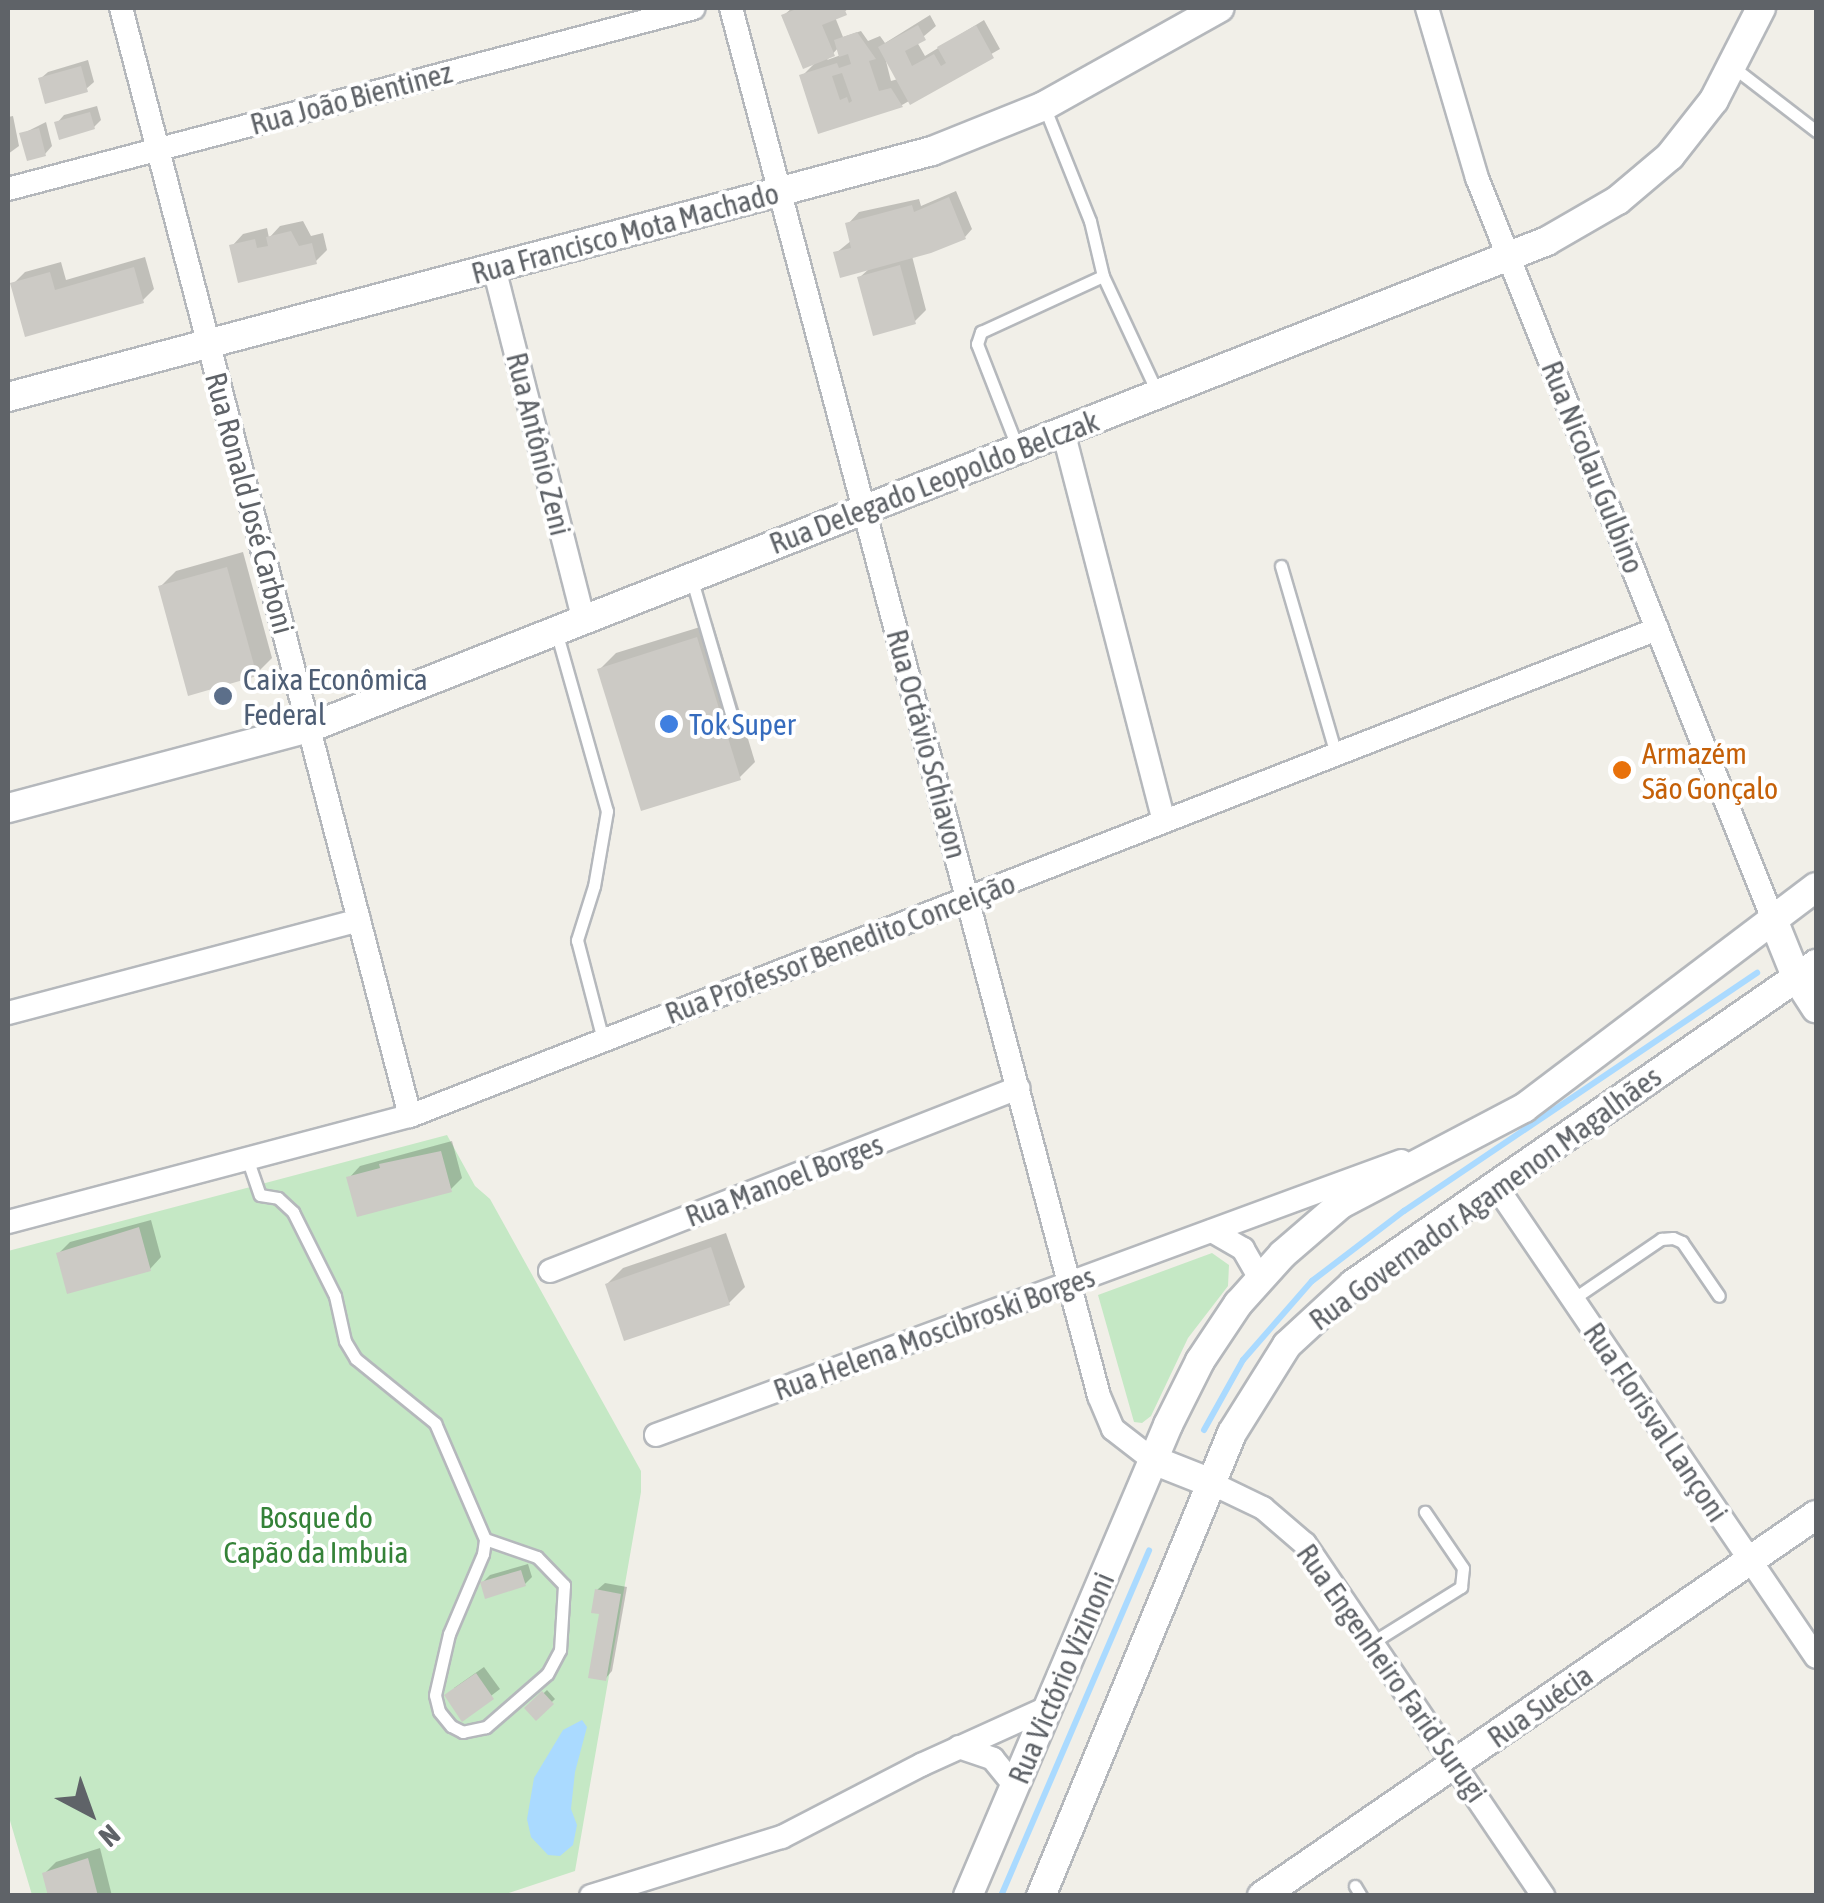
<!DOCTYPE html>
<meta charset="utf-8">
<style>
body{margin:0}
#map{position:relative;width:1824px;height:1903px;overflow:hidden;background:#f1efe8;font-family:"Asap Condensed",sans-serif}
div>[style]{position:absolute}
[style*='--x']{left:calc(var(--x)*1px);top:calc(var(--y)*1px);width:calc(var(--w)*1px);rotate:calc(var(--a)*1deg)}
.green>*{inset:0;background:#c5e8c5}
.water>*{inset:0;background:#aadaff}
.shadow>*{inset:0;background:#0003}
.stream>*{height:6px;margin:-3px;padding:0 3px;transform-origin:3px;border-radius:3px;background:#aadaff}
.building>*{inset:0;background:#cccac5}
.roads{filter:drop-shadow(2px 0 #b5b8bc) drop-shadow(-2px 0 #b5b8bc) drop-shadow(0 2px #b5b8bc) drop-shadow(0 -2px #b5b8bc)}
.service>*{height:11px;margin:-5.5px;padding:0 5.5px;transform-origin:5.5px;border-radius:5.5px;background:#fff}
.minor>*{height:22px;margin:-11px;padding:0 11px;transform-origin:11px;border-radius:11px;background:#fff}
.tertiary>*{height:28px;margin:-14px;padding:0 14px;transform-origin:14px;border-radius:14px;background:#fff}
.dots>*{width:28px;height:28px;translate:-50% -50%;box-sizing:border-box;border:5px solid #fff;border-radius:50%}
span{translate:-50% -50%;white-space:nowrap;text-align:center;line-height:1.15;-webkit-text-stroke:8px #fff;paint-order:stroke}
.street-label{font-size:30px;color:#5f6368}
.service-label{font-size:30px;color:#4e5e75}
.left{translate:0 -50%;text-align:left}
.shop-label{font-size:30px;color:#366cbe}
.food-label{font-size:30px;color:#c56008}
.park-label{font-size:30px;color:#348238}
.frame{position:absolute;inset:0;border:10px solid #5f6368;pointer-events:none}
.north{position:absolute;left:40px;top:1763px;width:100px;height:100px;-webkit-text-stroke:8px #fff;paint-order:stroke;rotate:139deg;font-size:28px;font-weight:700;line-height:40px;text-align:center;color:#5f6368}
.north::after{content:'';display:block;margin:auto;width:35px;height:45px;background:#5f6368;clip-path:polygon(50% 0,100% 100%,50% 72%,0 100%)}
</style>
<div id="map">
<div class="green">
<i style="clip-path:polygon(447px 1135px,475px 1186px,490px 1199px,641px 1471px,641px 1492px,575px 1871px,500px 1896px,32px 1895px,8px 1814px,8px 1251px)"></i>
<i style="clip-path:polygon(1212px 1253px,1229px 1265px,1228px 1286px,1188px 1338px,1151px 1416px,1142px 1423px,1134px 1422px,1098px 1295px)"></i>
</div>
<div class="water">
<i style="clip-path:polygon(582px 1720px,587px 1727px,575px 1772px,571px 1809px,577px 1825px,573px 1845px,560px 1856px,548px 1855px,531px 1837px,527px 1819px,534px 1778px,563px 1730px)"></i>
</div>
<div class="shadow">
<i style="clip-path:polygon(evenodd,792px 8px,850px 8px,835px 17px,843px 37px,861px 31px,868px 41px,880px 36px,885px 43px,930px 15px,936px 26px,917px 42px,925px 56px,984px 20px,1000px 49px,902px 105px,819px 131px,802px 76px,818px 60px,784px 15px,792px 8px,839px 47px,841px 55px,827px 60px,839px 47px,792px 8px,884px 53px,898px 79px,891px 81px,884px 53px)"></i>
<i style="clip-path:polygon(88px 60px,94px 82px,86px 89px,40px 79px,48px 72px)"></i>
<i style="clip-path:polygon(97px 106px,101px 120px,94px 127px,57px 123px,64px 115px)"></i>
<i style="clip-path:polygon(13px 116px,19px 146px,8px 154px,8px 117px)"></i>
<i style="clip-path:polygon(46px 122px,52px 146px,45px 154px,22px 134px)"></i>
<i style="clip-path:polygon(956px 191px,972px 229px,965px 237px,912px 256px,926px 310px,914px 322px,860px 277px,870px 268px,836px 253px,852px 240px,848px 224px,859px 212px,919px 199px,921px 206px)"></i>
<i style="clip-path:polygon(303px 221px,311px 236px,323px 233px,327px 250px,315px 262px,232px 246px,243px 234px,267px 228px,269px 238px,280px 226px)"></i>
<i style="clip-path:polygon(145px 257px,154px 289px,142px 301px,27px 334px,13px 284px,25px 272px,61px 262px,66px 280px)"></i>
<i style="clip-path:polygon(243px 552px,272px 658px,256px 674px,160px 587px,176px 571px)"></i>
<i style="clip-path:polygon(713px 623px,755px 762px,739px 778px,600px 669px,616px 653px)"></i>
<i style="clip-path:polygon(452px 1141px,462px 1178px,450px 1190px,349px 1178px,360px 1166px)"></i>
<i style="clip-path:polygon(151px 1220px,161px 1257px,150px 1269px,58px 1254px,70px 1242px)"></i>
<i style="clip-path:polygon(726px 1233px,745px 1287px,729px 1303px,607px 1284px,623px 1268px)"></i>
<i style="clip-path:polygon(528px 1564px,532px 1577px,525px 1584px,482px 1583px,490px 1575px)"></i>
<i style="clip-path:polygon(605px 1583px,627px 1587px,612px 1671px,605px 1679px,597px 1590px)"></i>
<i style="clip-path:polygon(484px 1667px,500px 1689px,462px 1718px,454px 1688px)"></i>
<i style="clip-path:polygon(547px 1690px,555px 1699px,536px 1717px,528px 1708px)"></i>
<i style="clip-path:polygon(100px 1848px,112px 1896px,53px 1896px,45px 1873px,56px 1862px)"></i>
</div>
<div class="stream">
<i style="--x:1204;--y:1430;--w:80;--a:-60.9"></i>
<i style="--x:1243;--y:1360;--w:105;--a:-48.9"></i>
<i style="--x:1312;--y:1281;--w:116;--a:-37.3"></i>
<i style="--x:1404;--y:1211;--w:426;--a:-34"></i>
<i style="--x:1001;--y:1896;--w:376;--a:-66.8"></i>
</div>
<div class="building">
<i style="clip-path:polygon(799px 8px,844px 8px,847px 15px,822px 25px,835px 56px,803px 69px,781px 15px)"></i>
<i style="clip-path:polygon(918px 25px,926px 40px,905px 51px,912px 66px,934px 54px,941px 66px,946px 63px,937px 47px,976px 25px,994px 58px,910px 105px,878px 47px)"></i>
<i style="clip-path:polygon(evenodd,857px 32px,876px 59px,869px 61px,879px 91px,891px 88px,903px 107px,818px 134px,799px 75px,837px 63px,839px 68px,851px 64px,848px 54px,839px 57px,834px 40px,857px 32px,842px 73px,852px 101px,849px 103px,847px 97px,840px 100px,832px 76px,842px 73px)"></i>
<i style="clip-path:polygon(81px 66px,88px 92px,45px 104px,38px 78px)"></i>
<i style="clip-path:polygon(90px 112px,95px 129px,59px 140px,54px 122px)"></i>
<i style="clip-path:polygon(39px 128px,46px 156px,27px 161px,19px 133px)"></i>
<i style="clip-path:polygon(949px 197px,966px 239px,931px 253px,840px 278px,833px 252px,851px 248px,845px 223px,912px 205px,914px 212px)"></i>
<i style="clip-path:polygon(291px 231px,299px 246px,312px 243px,317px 264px,238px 283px,229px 245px,255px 239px,257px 248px,268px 246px,266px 237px)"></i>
<i style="clip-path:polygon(900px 265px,916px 324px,873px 336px,857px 277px)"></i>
<i style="clip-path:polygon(134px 267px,144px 303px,25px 337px,10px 283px,50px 272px,55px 290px)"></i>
<i style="clip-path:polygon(227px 567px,257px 676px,188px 696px,158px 586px)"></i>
<i style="clip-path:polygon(697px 637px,741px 780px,641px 811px,597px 669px)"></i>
<i style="clip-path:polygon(441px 1151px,452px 1192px,357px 1217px,346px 1177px,380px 1168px,379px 1164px)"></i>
<i style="clip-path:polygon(139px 1227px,151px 1271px,67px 1294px,56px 1253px)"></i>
<i style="clip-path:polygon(711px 1247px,730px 1305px,624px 1341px,605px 1284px)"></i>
<i style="clip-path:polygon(521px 1570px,526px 1586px,485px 1599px,480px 1582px)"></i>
<i style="clip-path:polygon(595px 1589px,621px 1594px,606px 1681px,588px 1678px,599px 1614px,591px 1613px)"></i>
<i style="clip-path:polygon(476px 1673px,494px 1699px,462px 1722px,444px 1695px)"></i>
<i style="clip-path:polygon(542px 1691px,554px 1704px,536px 1721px,524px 1708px)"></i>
<i style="clip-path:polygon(88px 1858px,98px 1896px,48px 1896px,42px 1873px)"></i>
</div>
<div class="roads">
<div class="service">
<i style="--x:1733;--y:67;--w:105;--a:37.6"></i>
<i style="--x:1044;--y:106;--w:124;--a:68.2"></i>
<i style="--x:1090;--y:221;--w:57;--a:76.7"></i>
<i style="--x:1103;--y:276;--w:130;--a:65"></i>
<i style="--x:1018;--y:449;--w:113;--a:-111.3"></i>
<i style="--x:977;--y:344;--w:13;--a:-72"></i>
<i style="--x:981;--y:332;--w:134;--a:-24.7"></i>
<i style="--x:1281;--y:566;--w:196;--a:73.7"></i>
<i style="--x:691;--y:577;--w:156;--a:73.7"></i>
<i style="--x:556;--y:631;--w:187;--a:74.2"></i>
<i style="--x:607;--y:811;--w:76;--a:99.8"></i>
<i style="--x:594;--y:886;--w:57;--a:107.5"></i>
<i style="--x:577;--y:940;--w:103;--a:75.4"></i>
<i style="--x:247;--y:1158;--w:39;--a:71"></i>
<i style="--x:260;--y:1195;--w:18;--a:9"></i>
<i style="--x:278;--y:1198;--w:21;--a:43"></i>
<i style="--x:293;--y:1212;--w:94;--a:63.4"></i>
<i style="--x:335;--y:1296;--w:46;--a:77.5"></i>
<i style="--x:345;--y:1341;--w:21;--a:59"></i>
<i style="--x:356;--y:1359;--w:102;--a:39"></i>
<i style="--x:435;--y:1423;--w:126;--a:66.7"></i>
<i style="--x:485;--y:1539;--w:55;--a:19.1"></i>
<i style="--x:537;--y:1557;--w:39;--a:46"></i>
<i style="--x:564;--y:1585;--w:65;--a:93.5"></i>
<i style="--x:560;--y:1650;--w:27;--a:118"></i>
<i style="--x:547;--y:1674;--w:81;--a:139"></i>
<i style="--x:486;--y:1727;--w:24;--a:168"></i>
<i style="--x:463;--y:1732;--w:13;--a:-153"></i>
<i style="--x:451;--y:1726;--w:19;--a:-129"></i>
<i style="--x:439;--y:1711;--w:16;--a:-104"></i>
<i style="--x:435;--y:1695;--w:63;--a:-77.1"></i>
<i style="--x:449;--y:1634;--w:87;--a:-67"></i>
<i style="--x:483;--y:1554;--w:15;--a:-82"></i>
<i style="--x:1573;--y:1299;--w:107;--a:-34.3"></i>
<i style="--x:1661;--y:1239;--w:12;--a:-5"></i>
<i style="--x:1673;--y:1238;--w:10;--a:24"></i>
<i style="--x:1682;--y:1242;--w:65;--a:55.6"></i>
<i style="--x:1373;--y:1642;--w:104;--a:-32"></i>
<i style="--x:1461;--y:1587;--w:19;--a:-84"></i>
<i style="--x:1463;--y:1568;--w:68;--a:-124.2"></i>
<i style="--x:1355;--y:1886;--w:12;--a:59"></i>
</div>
<div class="minor">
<i style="--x:121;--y:8;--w:1145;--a:75.38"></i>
<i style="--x:731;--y:8;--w:1436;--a:75.15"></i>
<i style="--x:1099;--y:1396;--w:36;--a:67"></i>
<i style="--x:1113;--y:1429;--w:51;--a:37.8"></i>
<i style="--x:1427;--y:8;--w:177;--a:73.6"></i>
<i style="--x:1477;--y:178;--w:801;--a:68.24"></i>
<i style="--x:8;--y:189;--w:709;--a:-14.78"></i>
<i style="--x:494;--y:268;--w:363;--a:75.7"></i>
<i style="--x:1063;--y:431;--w:403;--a:75.5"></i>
<i style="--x:8;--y:1013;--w:363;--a:-14.8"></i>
<i style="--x:1496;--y:1186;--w:569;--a:55.81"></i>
<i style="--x:8;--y:1222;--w:416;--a:-14.8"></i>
<i style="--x:410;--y:1116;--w:1339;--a:-21.33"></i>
<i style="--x:1212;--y:1231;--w:36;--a:30"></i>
<i style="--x:1243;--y:1249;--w:34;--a:60"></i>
<i style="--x:550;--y:1271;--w:503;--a:-21.36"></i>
<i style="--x:656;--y:1435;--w:794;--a:-20.19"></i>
<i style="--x:1211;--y:1483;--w:58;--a:25.7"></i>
<i style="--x:1263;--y:1508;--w:55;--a:40.6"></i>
<i style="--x:1305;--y:1544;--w:425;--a:55.9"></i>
<i style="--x:959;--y:1747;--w:36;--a:19"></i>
<i style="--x:993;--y:1759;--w:35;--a:51"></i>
<i style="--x:591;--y:1896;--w:200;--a:-17.2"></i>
<i style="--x:782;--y:1837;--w:157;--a:-27.4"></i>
<i style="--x:921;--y:1765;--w:143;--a:-24.4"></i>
</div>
<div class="tertiary">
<i style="--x:8;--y:397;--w:956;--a:-14.91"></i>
<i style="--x:932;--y:151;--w:121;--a:-21.9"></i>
<i style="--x:1044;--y:106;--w:201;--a:-29.2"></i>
<i style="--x:8;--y:808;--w:311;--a:-14.9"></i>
<i style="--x:309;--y:728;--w:1330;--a:-21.47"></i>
<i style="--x:1547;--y:241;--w:82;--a:-30"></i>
<i style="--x:1618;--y:200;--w:68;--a:-40.2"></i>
<i style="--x:1670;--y:156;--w:71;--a:-51.8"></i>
<i style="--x:1714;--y:100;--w:103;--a:-62.9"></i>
<i style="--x:1774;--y:922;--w:61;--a:68"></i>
<i style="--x:1797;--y:979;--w:35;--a:57"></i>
<i style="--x:1153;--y:1460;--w:62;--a:21.6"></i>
<i style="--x:968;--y:1896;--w:512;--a:-66.99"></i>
<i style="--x:1168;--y:1425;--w:72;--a:-63.4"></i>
<i style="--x:1200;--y:1361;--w:69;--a:-56.3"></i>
<i style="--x:1238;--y:1304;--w:67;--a:-48"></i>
<i style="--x:1283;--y:1254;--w:77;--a:-40.8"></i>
<i style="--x:1341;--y:1204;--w:207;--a:-27.7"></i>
<i style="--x:1524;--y:1108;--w:366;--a:-37.1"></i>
<i style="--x:1041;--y:1896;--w:501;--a:-67.58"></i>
<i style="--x:1232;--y:1433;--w:104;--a:-58"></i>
<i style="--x:1287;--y:1345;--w:90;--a:-42.7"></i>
<i style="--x:1353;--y:1284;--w:563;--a:-34.65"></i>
<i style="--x:1262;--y:1896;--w:672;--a:-34.52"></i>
</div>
</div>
<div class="dots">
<i style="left:223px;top:696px;background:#5c6f8a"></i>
<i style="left:669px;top:724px;background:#3f7fe0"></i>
<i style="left:1622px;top:770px;background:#e8710a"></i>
</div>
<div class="street-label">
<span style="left:351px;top:98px;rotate:-15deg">Rua João Bientinez</span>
<span style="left:625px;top:233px;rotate:-15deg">Rua Francisco Mota Machado</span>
<span style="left:539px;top:444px;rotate:76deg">Rua Antônio Zeni</span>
<span style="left:1593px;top:467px;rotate:68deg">Rua Nicolau Gulbino</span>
<span style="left:934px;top:482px;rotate:-21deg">Rua Delegado Leopoldo Belczak</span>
<span style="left:250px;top:503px;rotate:75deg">Rua Ronald José Carboni</span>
<span style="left:927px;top:744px;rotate:75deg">Rua Octávio Schiavon</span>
<span style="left:840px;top:948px;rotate:-21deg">Rua Professor Benedito Conceição</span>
<span style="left:784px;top:1180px;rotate:-21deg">Rua Manoel Borges</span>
<span style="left:1485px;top:1198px;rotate:-36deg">Rua Governador Agamenon Magalhães</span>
<span style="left:934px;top:1333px;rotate:-20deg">Rua Helena Moscibroski Borges</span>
<span style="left:1656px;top:1422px;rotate:56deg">Rua Florisval Lançoni</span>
<span style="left:1392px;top:1673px;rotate:55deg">Rua Engenheiro Farid Surugi</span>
<span style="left:1061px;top:1678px;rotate:-67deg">Rua Victório Vizinoni</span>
<span style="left:1540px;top:1706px;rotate:-35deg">Rua Suécia</span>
</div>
<div class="service-label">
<span class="left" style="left:243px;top:696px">Caixa Econômica<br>Federal</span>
</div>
<div class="shop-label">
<span class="left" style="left:689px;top:724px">Tok Super</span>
</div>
<div class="food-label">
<span class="left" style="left:1642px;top:770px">Armazém<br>São Gonçalo</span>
</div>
<div class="park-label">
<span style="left:316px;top:1534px">Bosque do<br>Capão da Imbuia</span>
</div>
<div class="frame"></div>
<div class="north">N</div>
</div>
